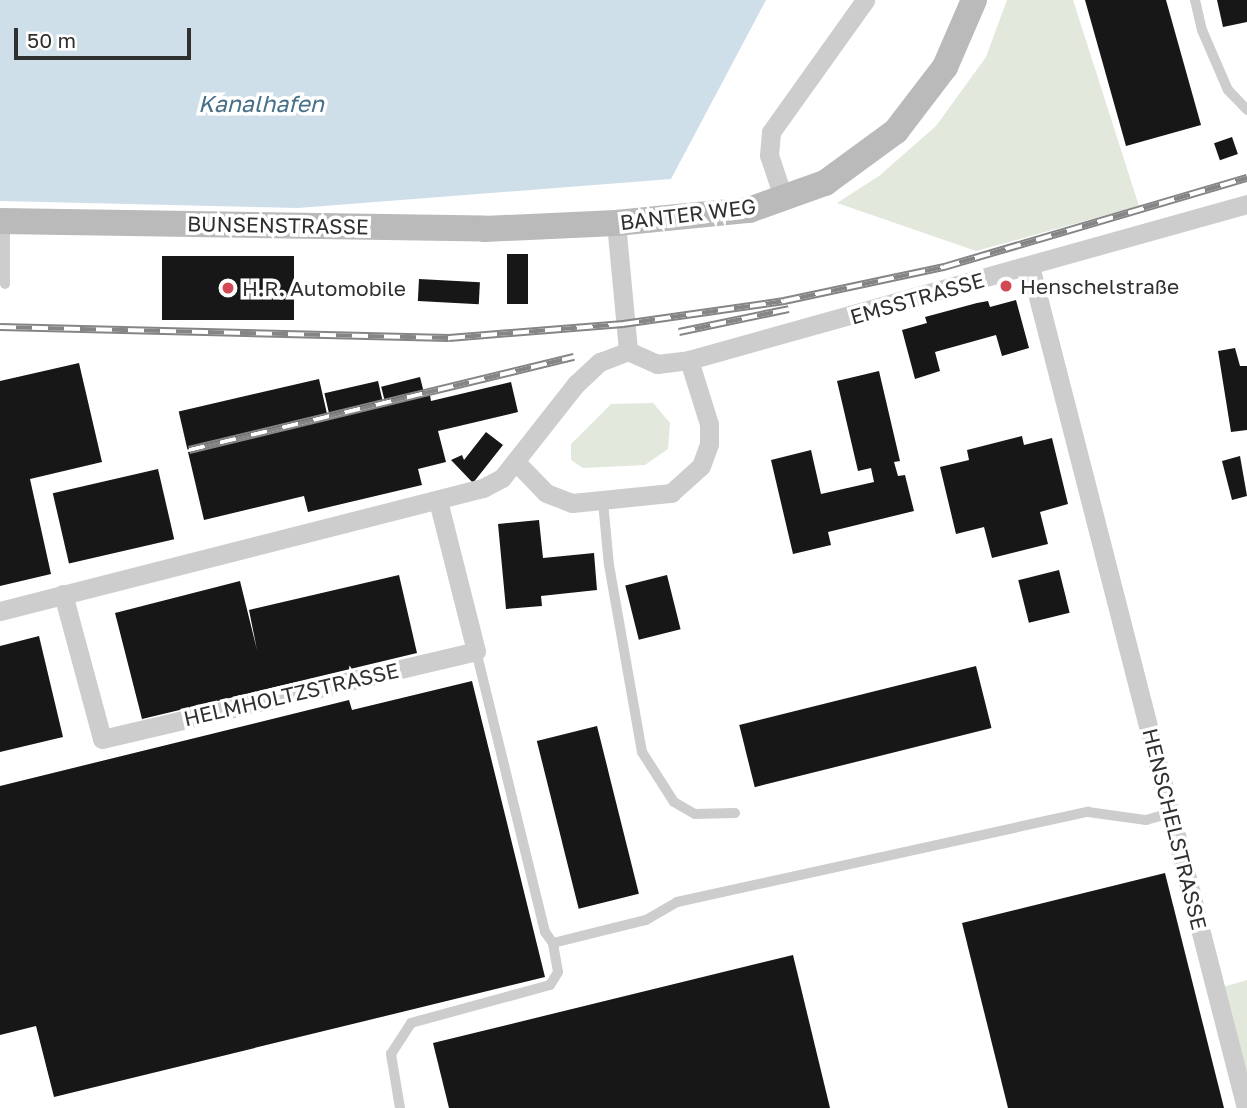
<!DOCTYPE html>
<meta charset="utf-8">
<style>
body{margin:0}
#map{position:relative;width:1247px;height:1108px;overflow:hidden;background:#fff;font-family:"Golos Text",sans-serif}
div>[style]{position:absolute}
.green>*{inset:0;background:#e3e8dd}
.water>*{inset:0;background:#cfdfe9}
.building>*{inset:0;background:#171717;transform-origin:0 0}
.lane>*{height:10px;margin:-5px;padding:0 5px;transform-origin:5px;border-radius:5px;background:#cdcdcd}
.street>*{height:19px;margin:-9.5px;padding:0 9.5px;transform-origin:9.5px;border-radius:9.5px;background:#cdcdcd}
.secondary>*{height:26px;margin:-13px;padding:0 13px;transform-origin:13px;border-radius:13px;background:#bababa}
.rail>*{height:8px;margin-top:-4px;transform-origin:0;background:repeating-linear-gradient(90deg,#fff 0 16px,#858585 0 32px);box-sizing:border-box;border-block:2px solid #858585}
.dots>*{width:19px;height:19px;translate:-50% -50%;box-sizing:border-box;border:4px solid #fff;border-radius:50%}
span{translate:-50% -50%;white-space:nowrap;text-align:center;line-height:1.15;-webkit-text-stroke:7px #fff;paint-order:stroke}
.street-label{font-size:21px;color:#303030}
.poi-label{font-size:21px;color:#303030}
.left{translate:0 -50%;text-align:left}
.water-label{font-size:23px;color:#477089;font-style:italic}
.scale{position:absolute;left:14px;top:28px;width:177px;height:32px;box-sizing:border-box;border:4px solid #303030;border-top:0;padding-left:9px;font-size:21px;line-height:24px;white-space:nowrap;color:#303030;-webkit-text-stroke:5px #fff;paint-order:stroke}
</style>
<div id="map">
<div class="green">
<i style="clip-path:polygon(1007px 0,1073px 0,1139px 206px,976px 251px,837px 203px,879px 176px,936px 126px,986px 57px)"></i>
<i style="clip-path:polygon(653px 403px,670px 423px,668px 449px,645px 465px,583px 468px,571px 460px,571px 444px,611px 404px)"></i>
<i style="clip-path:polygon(1247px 980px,1247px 1081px,1223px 987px)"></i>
</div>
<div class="water">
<i style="clip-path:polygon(0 0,766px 0,671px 179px,298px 208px,0 201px)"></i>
</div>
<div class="building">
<i style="clip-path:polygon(1085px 0,1166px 0,1201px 125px,1126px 146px)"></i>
<i style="clip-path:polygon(1217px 0,1247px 0,1247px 22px,1223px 27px)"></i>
<i style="left:1232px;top:137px;width:18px;height:19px;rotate:71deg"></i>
<i style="left:507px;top:254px;width:21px;height:50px"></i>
<i style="left:162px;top:256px;width:132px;height:64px"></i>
<i style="left:419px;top:279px;width:61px;height:22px;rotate:3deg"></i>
<i style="clip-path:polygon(1016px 300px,1029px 348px,1002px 356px,996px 335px,935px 352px,940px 371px,915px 379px,902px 330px,927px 323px,925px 317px,977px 303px,988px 301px,990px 307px)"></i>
<i style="clip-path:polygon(1235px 348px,1240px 366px,1247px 366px,1247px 430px,1231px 432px,1218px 351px)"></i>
<i style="clip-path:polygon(79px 363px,102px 462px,30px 479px,51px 574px,0 586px,0 381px)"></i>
<i style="clip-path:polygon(879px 371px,900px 461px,894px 462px,898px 476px,905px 475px,914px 511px,828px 532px,831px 545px,793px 554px,771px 460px,811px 450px,821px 494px,874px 482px,871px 468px,858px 471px,837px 381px)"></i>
<i style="left:420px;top:377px;width:16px;height:40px;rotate:76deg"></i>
<i style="left:319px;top:379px;width:39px;height:144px;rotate:77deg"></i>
<i style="left:378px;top:381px;width:23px;height:55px;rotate:77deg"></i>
<i style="clip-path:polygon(511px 382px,518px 412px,438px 431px,446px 462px,418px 469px,422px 485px,308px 512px,304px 496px,204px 520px,188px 452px,430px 395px,431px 401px)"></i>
<i style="clip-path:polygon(486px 432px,503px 445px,473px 483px,451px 460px,462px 455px,464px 460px)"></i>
<i style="clip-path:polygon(1022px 436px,1024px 445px,1052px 438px,1068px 504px,1040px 512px,1048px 544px,992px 558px,984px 527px,956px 534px,940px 467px,969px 460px,967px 450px)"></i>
<i style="clip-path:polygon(1240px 456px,1247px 496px,1232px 500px,1222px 461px)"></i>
<i style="left:158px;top:469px;width:72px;height:108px;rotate:77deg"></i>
<i style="clip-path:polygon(539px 520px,543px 558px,594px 553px,597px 590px,541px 596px,542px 606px,506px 609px,498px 524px)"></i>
<i style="left:1059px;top:570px;width:44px;height:42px;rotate:76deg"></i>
<i style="clip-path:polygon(399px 575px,417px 653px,142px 719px,115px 613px,240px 581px,257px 650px,249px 610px)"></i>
<i style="left:667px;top:575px;width:56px;height:43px;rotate:76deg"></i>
<i style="clip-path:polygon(39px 636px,63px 737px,0 752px,0 646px)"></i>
<i style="left:976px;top:666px;width:64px;height:244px;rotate:76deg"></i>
<i style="clip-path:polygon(472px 681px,545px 977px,54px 1097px,36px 1026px,0 1035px,0 786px,349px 700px,352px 710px)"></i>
<i style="left:597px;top:726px;width:173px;height:62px;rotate:76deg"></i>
<i style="clip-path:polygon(1165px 873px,1224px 1108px,1008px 1108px,962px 923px)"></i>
<i style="clip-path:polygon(793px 955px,830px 1108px,449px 1108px,433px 1043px)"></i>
</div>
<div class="lane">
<i style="left:1195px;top:0;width:31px;rotate:77deg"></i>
<i style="left:1202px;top:30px;width:65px;rotate:66.6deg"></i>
<i style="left:1228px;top:90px;width:28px;rotate:46deg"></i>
<i style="left:5px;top:284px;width:62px;rotate:-90deg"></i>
<i style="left:603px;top:502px;width:63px;rotate:84.6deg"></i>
<i style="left:609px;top:565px;width:190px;rotate:80deg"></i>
<i style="left:642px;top:752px;width:59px;rotate:57.4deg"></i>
<i style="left:674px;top:802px;width:24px;rotate:30deg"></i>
<i style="left:695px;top:814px;width:40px;rotate:-1.4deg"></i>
<i style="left:476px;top:651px;width:289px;rotate:76.2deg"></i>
<i style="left:545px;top:932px;width:14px;rotate:54deg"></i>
<i style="left:553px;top:943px;width:96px;rotate:-13.9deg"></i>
<i style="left:646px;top:920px;width:36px;rotate:-30deg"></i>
<i style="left:677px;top:902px;width:421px;rotate:-12.4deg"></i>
<i style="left:1088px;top:812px;width:59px;rotate:7.9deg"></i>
<i style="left:1146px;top:820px;width:26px;rotate:-16deg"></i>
<i style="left:400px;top:1108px;width:55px;rotate:-99.5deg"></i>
<i style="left:391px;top:1054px;width:37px;rotate:-57deg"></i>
<i style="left:411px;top:1023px;width:144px;rotate:-15.3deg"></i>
<i style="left:550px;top:985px;width:15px;rotate:-58deg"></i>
<i style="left:558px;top:972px;width:29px;rotate:-100deg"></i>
</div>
<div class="street">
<i style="left:784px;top:200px;width:47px;rotate:-108.4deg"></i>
<i style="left:769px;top:155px;width:23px;rotate:-85deg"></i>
<i style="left:771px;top:132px;width:162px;rotate:-54.5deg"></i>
<i style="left:616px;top:223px;width:129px;rotate:84.6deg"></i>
<i style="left:1030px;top:266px;width:869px;rotate:75.61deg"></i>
<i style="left:628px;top:351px;width:32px;rotate:24deg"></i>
<i style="left:657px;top:364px;width:32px;rotate:-7deg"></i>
<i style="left:689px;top:360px;width:579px;rotate:-15.62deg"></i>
<i style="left:516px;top:462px;width:43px;rotate:45.9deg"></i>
<i style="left:546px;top:493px;width:28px;rotate:21deg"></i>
<i style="left:572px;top:503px;width:100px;rotate:-5.8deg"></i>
<i style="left:671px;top:493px;width:40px;rotate:-42deg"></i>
<i style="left:701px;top:466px;width:23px;rotate:-70deg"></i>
<i style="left:709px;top:444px;width:20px;rotate:-90deg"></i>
<i style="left:709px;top:424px;width:67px;rotate:-107.4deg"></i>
<i style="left:63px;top:594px;width:150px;rotate:74.9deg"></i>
<i style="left:102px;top:739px;width:384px;rotate:-13.2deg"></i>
<i style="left:476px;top:651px;width:155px;rotate:-104.2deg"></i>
<i style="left:0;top:611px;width:498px;rotate:-14.3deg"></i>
<i style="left:483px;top:488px;width:21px;rotate:-28deg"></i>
<i style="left:502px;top:478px;width:120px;rotate:-51.8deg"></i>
<i style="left:576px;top:384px;width:33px;rotate:-43deg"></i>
<i style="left:600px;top:362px;width:30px;rotate:-21deg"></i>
</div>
<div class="secondary">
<i style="left:0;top:221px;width:484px;rotate:0.9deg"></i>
<i style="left:484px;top:229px;width:132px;rotate:-2.6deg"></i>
<i style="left:616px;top:223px;width:134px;rotate:-5.6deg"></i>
<i style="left:749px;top:210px;width:81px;rotate:-19.6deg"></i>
<i style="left:825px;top:183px;width:88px;rotate:-36.2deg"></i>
<i style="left:896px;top:131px;width:81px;rotate:-52.6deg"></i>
<i style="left:945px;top:67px;width:73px;rotate:-66.6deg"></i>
</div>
<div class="rail">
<i style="left:0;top:327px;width:449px;rotate:1.4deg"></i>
<i style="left:449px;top:338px;width:175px;rotate:-4.6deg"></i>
<i style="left:623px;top:324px;width:163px;rotate:-8.1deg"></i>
<i style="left:784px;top:301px;width:164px;rotate:-12deg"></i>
<i style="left:944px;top:267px;width:316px;rotate:-16.4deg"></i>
<i style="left:679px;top:332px;width:112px;rotate:-11.8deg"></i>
<i style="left:189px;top:450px;width:396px;rotate:-13.6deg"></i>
</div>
<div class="dots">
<i style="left:1006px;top:286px;background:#d14953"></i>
<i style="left:228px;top:288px;background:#d14953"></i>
</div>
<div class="street-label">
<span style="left:688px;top:214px;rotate:-7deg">BANTER WEG</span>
<span style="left:278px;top:225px;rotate:1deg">BUNSENSTRASSE</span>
<span style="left:917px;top:298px;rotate:-16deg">EMSSTRASSE</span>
<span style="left:291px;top:694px;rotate:-13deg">HELMHOLTZSTRASSE</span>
<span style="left:1175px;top:829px;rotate:76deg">HENSCHELSTRASSE</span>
</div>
<div class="poi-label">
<span class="left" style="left:1020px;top:286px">Henschelstraße</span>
<span class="left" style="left:242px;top:288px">H.R. Automobile</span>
</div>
<div class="water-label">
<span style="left:261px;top:103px">Kanalhafen</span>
</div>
<div class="scale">50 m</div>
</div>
